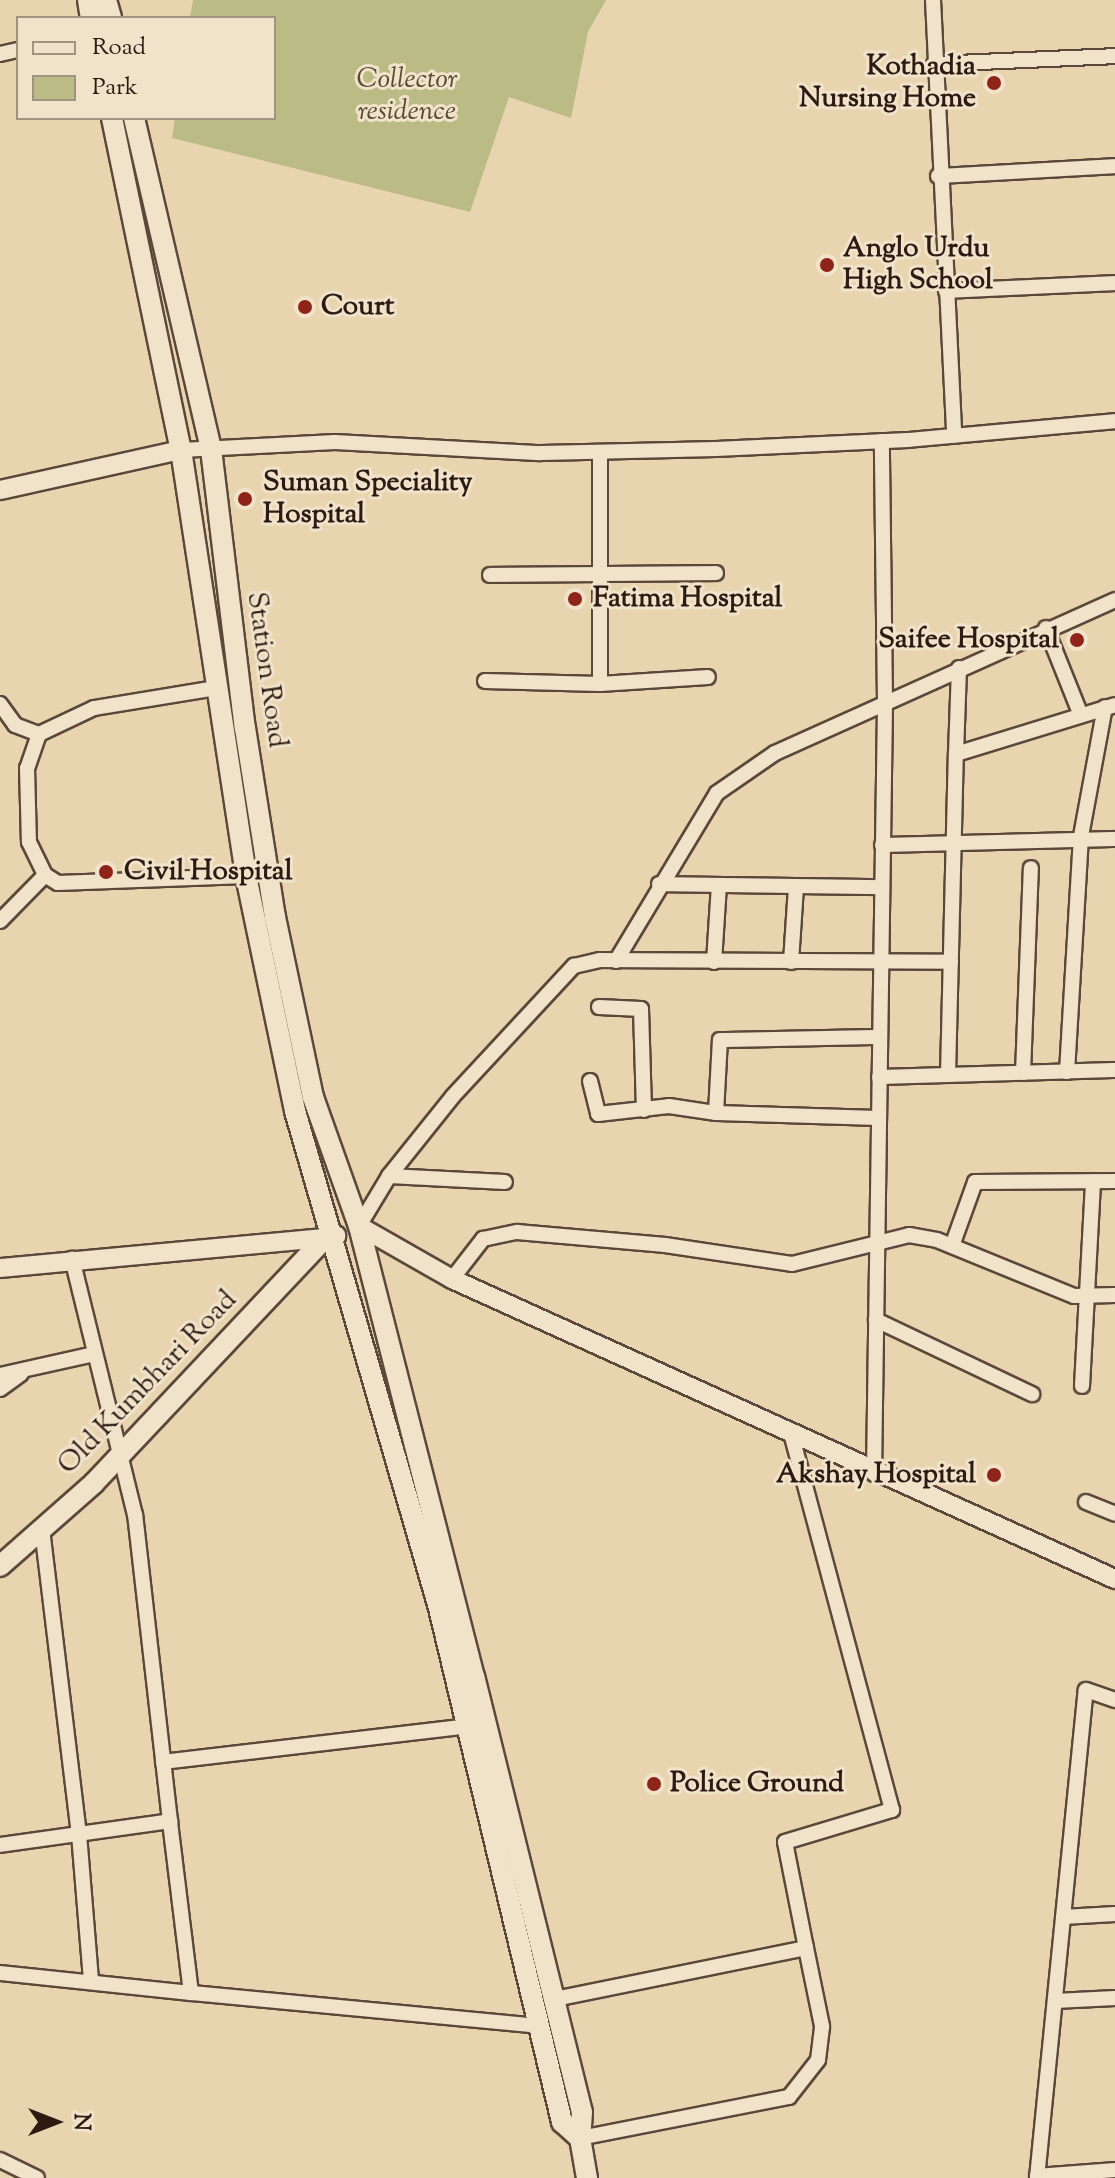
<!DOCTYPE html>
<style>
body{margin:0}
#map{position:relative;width:1115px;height:2178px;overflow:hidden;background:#e8d4ae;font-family:"Sorts Mill Goudy",serif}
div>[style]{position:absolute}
.green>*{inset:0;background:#bbbb86}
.roads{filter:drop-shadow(2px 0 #5b483a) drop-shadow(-2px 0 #5b483a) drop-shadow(0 2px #5b483a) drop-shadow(0 -2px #5b483a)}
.minor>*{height:14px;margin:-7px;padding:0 7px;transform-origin:7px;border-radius:7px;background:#f0e3ca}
.tertiary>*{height:18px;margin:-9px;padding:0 9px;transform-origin:9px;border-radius:9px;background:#f0e3ca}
.secondary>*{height:20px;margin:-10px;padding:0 10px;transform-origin:10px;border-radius:10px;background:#f0e3ca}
.dots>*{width:22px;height:22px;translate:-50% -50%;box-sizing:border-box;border:4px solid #f0e3ca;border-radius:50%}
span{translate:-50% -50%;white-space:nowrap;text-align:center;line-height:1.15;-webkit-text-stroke:6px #f0e3ca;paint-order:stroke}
.poi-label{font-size:28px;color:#2c1a13;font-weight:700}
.right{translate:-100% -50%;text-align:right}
.left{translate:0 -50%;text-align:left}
.park-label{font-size:28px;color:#574a36;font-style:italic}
.street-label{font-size:28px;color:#2c1a13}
.legend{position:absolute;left:16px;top:16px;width:260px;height:104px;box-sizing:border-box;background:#f0e3ca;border:2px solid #a29381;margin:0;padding:10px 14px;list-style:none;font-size:24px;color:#2c1a13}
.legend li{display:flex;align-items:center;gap:16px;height:40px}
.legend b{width:40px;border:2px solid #a29381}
.north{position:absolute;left:16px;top:2082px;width:80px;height:80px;-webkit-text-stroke:6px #f0e3ca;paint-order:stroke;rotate:90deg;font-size:22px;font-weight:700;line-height:32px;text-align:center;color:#2c1a13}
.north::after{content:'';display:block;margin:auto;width:28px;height:36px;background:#2c1a13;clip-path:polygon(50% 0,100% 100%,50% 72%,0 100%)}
</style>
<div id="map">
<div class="green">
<i style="clip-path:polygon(193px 0,606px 0,588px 32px,571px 118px,509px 97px,470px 212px,172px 138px,175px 118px,274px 118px,274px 18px,190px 18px)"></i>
</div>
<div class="roads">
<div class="minor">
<i style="left:933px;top:0;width:436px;rotate:87.2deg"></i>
<i style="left:0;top:54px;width:18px;rotate:-13deg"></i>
<i style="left:934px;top:64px;width:181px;rotate:-2.5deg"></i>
<i style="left:938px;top:176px;width:177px;rotate:-3.2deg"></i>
<i style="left:946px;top:291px;width:169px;rotate:-2.7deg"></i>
<i style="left:181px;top:450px;width:154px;rotate:-3deg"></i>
<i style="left:335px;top:442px;width:206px;rotate:3.1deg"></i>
<i style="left:541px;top:453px;width:175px;rotate:-1.3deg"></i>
<i style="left:716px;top:449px;width:192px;rotate:-2.7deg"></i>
<i style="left:908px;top:440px;width:208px;rotate:-5.2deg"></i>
<i style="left:600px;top:452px;width:232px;rotate:90deg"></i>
<i style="left:490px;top:575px;width:226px;rotate:-0.5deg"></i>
<i style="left:1046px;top:628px;width:92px;rotate:68.2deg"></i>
<i style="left:959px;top:668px;width:86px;rotate:92deg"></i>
<i style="left:956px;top:754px;width:166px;rotate:-17.1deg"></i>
<i style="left:485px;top:681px;width:115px;rotate:1.5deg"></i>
<i style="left:600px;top:684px;width:108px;rotate:-3.7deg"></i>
<i style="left:216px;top:688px;width:124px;rotate:170.7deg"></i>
<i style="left:94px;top:708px;width:61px;rotate:154.7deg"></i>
<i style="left:39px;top:734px;width:36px;rotate:109deg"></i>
<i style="left:27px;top:768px;width:74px;rotate:88.5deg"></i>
<i style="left:29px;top:842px;width:37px;rotate:64deg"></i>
<i style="left:45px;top:875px;width:15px;rotate:32deg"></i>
<i style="left:58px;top:883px;width:188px;rotate:-2.1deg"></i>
<i style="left:0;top:704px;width:26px;rotate:54deg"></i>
<i style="left:15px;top:725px;width:26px;rotate:21deg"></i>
<i style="left:882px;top:845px;width:233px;rotate:-1.5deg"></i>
<i style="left:659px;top:884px;width:220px;rotate:0.8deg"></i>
<i style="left:0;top:921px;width:64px;rotate:-45.6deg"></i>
<i style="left:616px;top:961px;width:196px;rotate:-59deg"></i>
<i style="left:717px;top:793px;width:70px;rotate:-34.6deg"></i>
<i style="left:775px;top:753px;width:373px;rotate:-24.2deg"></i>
<i style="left:714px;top:962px;width:77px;rotate:-86.3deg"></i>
<i style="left:791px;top:962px;width:76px;rotate:-86.2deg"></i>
<i style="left:599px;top:1007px;width:42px;rotate:2.7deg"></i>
<i style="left:641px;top:1009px;width:101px;rotate:88.3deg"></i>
<i style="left:1067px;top:1072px;width:236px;rotate:-86.6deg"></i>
<i style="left:1081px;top:836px;width:131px;rotate:-79.5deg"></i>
<i style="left:1023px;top:1073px;width:205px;rotate:-87.8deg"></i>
<i style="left:948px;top:1075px;width:321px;rotate:-88.6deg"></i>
<i style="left:879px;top:1077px;width:236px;rotate:-1.7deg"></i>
<i style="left:590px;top:1081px;width:34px;rotate:76deg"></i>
<i style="left:598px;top:1114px;width:71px;rotate:-6.4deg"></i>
<i style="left:669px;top:1106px;width:48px;rotate:8.5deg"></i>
<i style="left:879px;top:1118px;width:163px;rotate:-178.2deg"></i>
<i style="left:716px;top:1113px;width:73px;rotate:-86.9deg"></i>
<i style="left:720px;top:1040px;width:160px;rotate:-1.1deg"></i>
<i style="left:389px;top:1176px;width:116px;rotate:3deg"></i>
<i style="left:359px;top:1226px;width:58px;rotate:-59deg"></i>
<i style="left:389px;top:1176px;width:102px;rotate:-51.3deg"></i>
<i style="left:453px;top:1096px;width:178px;rotate:-47.1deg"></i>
<i style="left:574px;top:966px;width:27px;rotate:-13deg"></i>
<i style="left:600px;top:960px;width:351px;rotate:0.3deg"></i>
<i style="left:952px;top:1246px;width:68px;rotate:-70.2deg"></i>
<i style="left:975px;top:1182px;width:140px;rotate:-0.4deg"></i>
<i style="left:452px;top:1279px;width:51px;rotate:-52.2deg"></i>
<i style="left:483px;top:1239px;width:35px;rotate:-12deg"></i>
<i style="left:517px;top:1232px;width:149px;rotate:5deg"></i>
<i style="left:665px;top:1245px;width:128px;rotate:8.5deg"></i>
<i style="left:792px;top:1264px;width:121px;rotate:-13.9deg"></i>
<i style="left:909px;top:1235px;width:28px;rotate:10deg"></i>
<i style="left:937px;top:1240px;width:148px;rotate:22.2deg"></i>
<i style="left:1074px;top:1296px;width:41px;rotate:-1.4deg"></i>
<i style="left:876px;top:1320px;width:173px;rotate:25.4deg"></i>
<i style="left:0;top:1375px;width:96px;rotate:-12.6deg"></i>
<i style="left:1082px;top:1386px;width:205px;rotate:-86.9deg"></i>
<i style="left:0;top:1389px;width:26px;rotate:-36deg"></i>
<i style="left:874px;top:1474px;width:772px;rotate:-89.18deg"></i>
<i style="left:885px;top:702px;width:261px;rotate:-90.7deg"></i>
<i style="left:1086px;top:1502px;width:31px;rotate:22deg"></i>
<i style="left:42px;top:1529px;width:307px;rotate:83.1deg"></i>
<i style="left:79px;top:1834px;width:146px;rotate:85.3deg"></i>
<i style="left:163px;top:1762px;width:308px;rotate:-6.7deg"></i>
<i style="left:0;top:1845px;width:172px;rotate:-8deg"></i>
<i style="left:170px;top:1821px;width:308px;rotate:-96.5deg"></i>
<i style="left:135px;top:1515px;width:264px;rotate:-103.8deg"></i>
<i style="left:1063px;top:1917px;width:52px;rotate:-3.3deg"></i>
<i style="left:0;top:1973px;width:192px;rotate:6deg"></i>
<i style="left:191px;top:1993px;width:173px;rotate:-97deg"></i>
<i style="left:191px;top:1993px;width:350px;rotate:5.4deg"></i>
<i style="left:555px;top:1999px;width:256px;rotate:-11.5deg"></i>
<i style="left:806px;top:1948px;width:108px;rotate:-101.2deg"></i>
<i style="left:785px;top:1842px;width:112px;rotate:-16.7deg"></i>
<i style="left:892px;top:1810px;width:387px;rotate:-105deg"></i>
<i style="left:1055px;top:2001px;width:60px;rotate:-2.9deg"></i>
<i style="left:580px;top:2138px;width:213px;rotate:-11.1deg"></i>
<i style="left:789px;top:2097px;width:47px;rotate:-51.9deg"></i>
<i style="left:818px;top:2060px;width:34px;rotate:-83deg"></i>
<i style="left:822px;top:2026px;width:80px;rotate:-101.6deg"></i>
<i style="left:0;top:2160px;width:41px;rotate:25.9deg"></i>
<i style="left:1037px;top:2176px;width:78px;rotate:-4.4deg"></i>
<i style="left:1037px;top:2178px;width:490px;rotate:-84.3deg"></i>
<i style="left:1086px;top:1690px;width:31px;rotate:19deg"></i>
</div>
<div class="tertiary">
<i style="left:0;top:490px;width:185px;rotate:-12.5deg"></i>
<i style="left:359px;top:1226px;width:107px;rotate:29.7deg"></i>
<i style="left:452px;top:1279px;width:728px;rotate:24.35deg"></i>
<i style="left:0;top:1268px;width:333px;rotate:-5.3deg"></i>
</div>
<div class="secondary">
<i style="left:88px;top:0;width:18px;rotate:81deg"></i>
<i style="left:106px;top:0;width:19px;rotate:74deg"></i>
<i style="left:112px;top:118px;width:339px;rotate:78.3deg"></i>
<i style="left:181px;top:450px;width:431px;rotate:81.3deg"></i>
<i style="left:246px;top:876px;width:240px;rotate:78.2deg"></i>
<i style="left:295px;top:1111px;width:517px;rotate:73.84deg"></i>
<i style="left:439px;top:1608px;width:529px;rotate:76.54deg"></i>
<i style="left:562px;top:2122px;width:24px;rotate:42deg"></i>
<i style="left:134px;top:118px;width:340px;rotate:76.9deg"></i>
<i style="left:211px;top:449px;width:281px;rotate:83.1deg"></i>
<i style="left:245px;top:728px;width:191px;rotate:81deg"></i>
<i style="left:275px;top:917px;width:184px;rotate:78.1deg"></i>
<i style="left:313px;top:1097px;width:137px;rotate:70.4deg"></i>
<i style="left:359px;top:1226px;width:464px;rotate:75.7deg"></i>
<i style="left:474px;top:1676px;width:449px;rotate:76.1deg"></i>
<i style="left:582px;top:2112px;width:26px;rotate:94deg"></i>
<i style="left:580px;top:2138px;width:41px;rotate:80.1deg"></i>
<i style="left:0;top:1566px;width:125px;rotate:-41.4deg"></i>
<i style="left:94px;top:1483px;width:330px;rotate:-46.7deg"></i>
<i style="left:320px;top:1243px;width:17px;rotate:-25deg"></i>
</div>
</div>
<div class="dots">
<i style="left:994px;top:83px;background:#8f2418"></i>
<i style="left:827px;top:265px;background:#8f2418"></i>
<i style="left:305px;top:307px;background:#8f2418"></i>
<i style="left:245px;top:499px;background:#8f2418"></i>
<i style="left:575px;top:599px;background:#8f2418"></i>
<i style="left:1077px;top:640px;background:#8f2418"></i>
<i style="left:106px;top:872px;background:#8f2418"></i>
<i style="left:994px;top:1475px;background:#8f2418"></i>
<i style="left:654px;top:1784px;background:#8f2418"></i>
</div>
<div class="poi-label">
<span class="right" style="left:976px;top:83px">Kothadia<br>Nursing Home</span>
<span class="left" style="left:843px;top:265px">Anglo Urdu<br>High School</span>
<span class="left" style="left:321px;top:307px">Court</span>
<span class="left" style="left:263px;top:499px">Suman Speciality<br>Hospital</span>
<span class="left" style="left:593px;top:599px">Fatima Hospital</span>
<span class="right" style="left:1059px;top:640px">Saifee Hospital</span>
<span class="left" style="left:124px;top:872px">Civil Hospital</span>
<span class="right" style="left:976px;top:1475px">Akshay Hospital</span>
<span class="left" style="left:670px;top:1784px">Police Ground</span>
</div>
<div class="park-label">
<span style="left:407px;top:96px">Collector<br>residence</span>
</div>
<div class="street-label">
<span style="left:266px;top:670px;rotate:82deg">Station Road</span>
<span style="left:148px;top:1383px;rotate:-46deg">Old Kumbhari Road</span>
</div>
<ul class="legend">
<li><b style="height:10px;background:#f0e3ca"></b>Road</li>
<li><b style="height:22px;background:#bbbb86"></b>Park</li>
</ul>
<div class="north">N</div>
</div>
